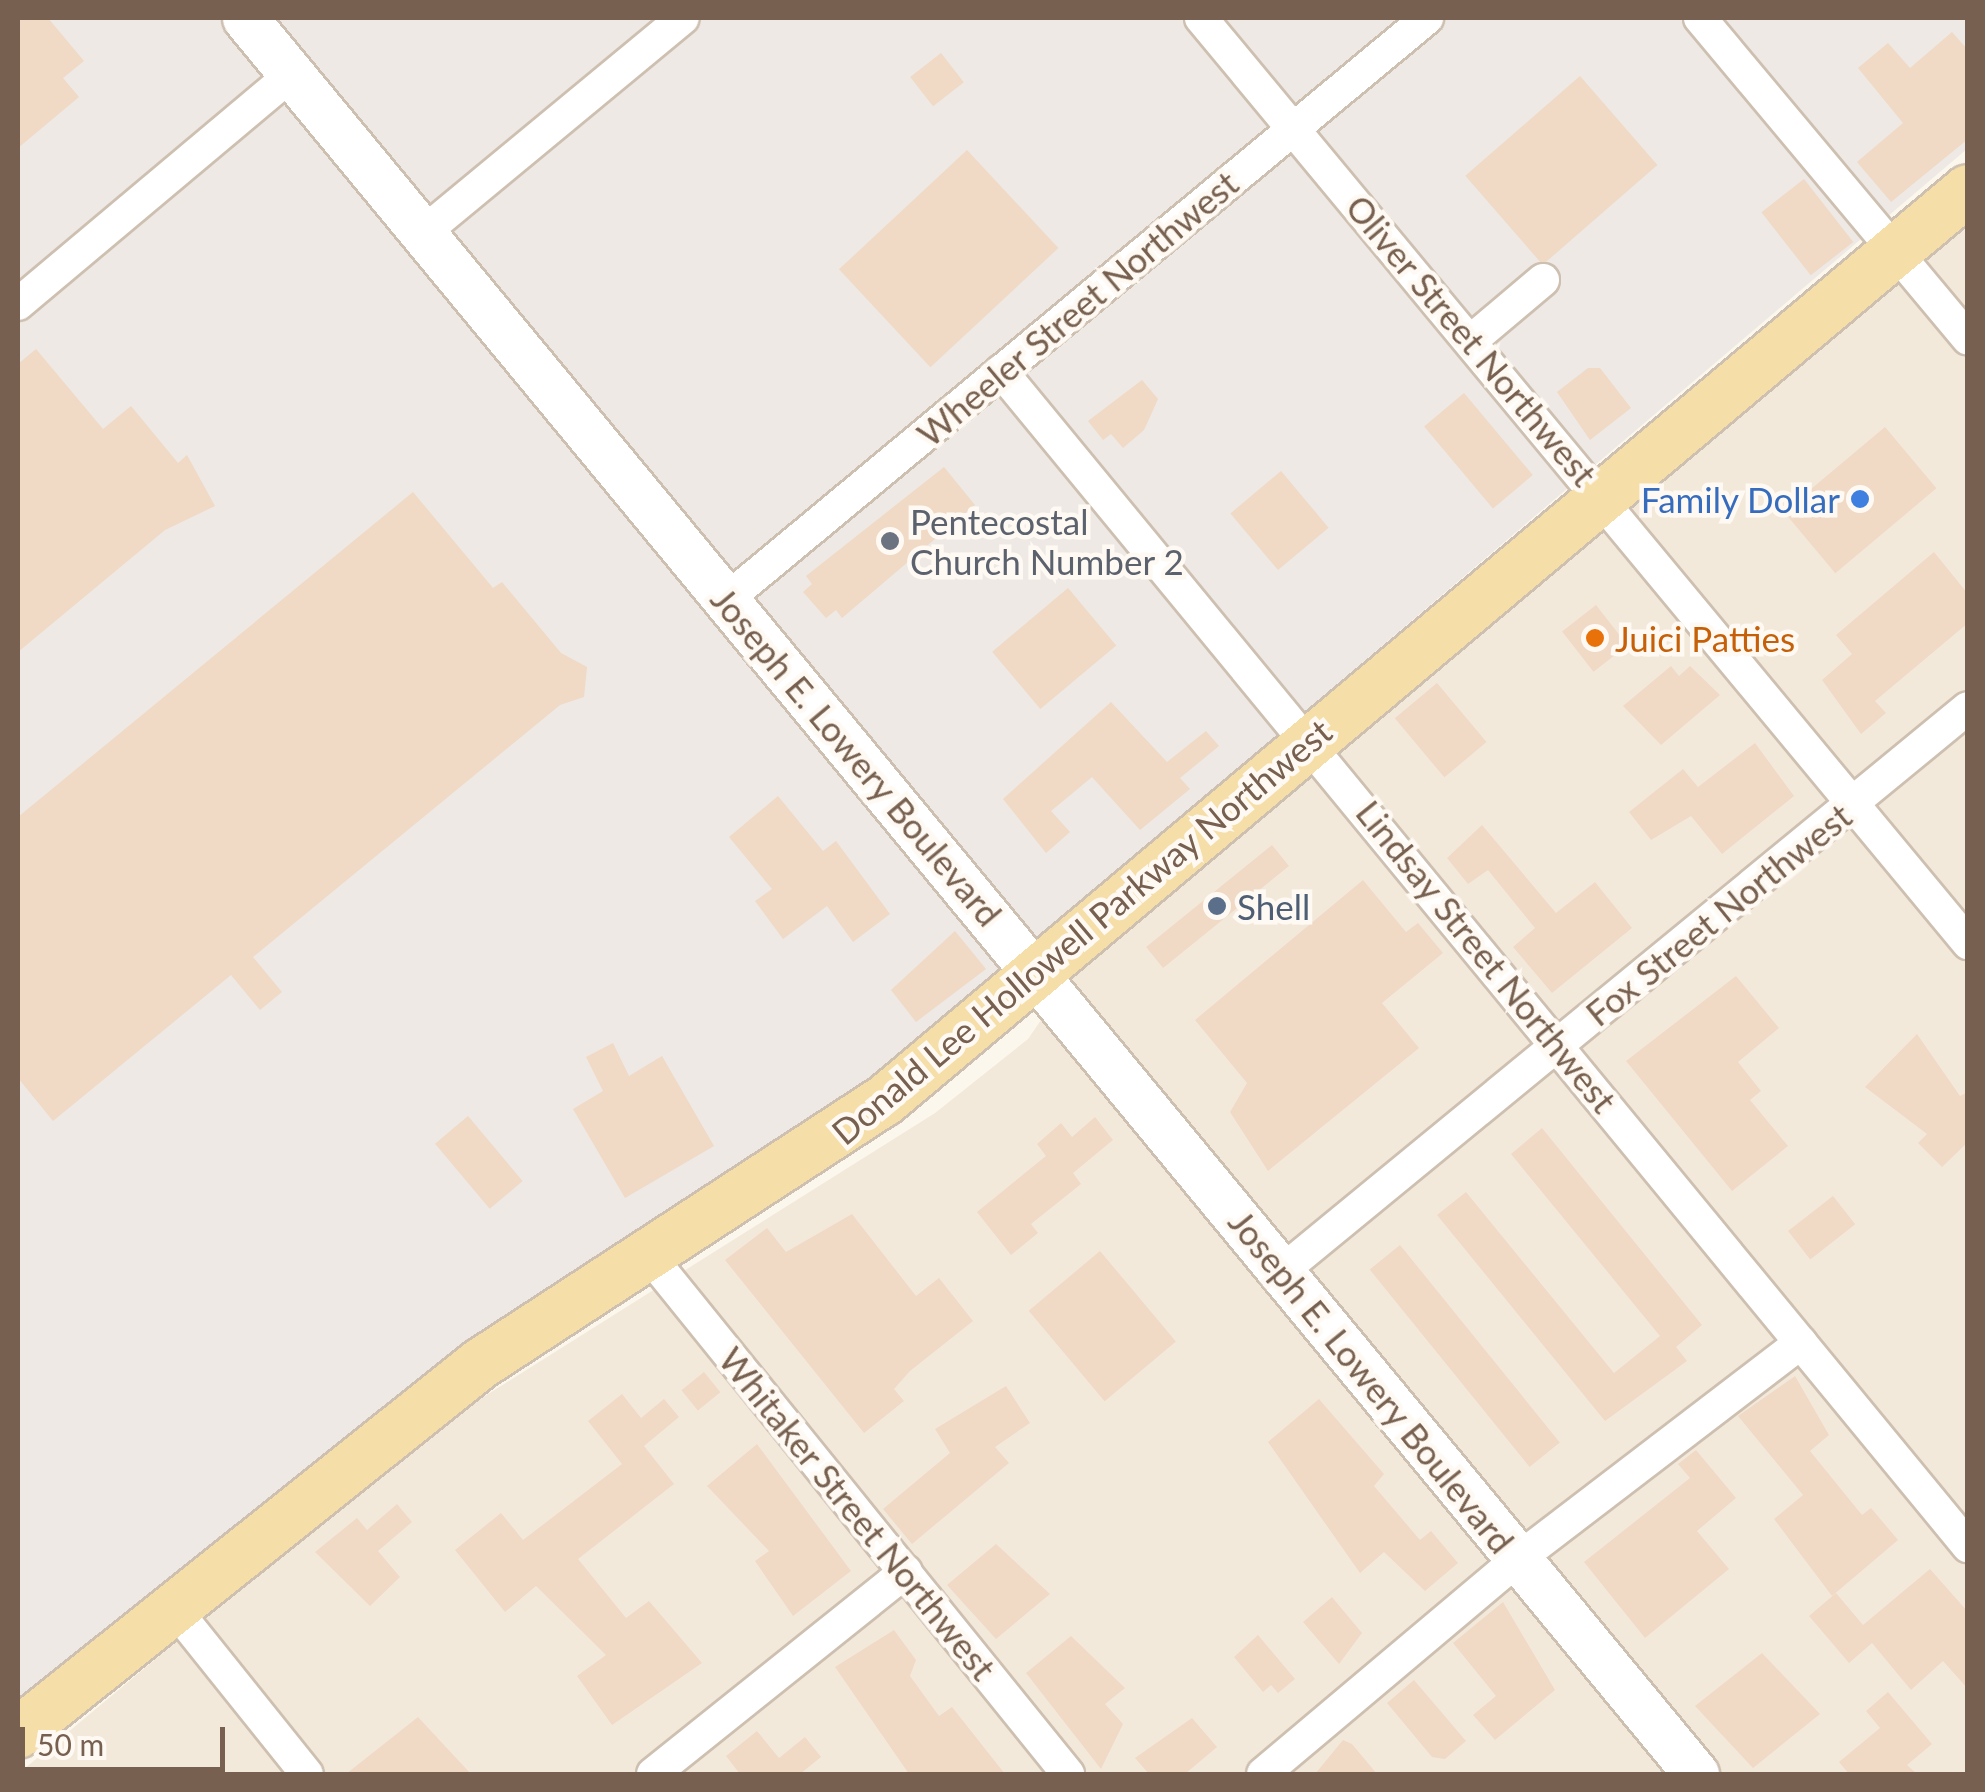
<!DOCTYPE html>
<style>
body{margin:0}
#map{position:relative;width:1985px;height:1792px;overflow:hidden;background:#fcf7ec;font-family:Lato,sans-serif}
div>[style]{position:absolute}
.residential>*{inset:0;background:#f3e9db}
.industrial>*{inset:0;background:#eee9e4}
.building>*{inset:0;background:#f0d9c5;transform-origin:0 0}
.roads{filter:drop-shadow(2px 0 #cec0b1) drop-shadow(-2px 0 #cec0b1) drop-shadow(0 2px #cec0b1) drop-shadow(0 -2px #cec0b1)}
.street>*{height:32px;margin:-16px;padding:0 16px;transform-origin:16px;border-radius:16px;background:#fff}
.secondary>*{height:45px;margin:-22.5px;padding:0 22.5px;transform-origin:22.5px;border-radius:22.5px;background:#fff}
.primary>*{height:50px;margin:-25px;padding:0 25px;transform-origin:25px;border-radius:25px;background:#f6dea9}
.dots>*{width:28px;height:28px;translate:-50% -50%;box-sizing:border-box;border:5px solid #fefaf3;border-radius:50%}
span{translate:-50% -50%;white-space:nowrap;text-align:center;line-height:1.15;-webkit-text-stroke:9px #fefaf3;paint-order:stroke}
.street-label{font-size:35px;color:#77604f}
.shop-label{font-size:35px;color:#366cbe}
.right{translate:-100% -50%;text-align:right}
.worship-label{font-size:35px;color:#5b616d}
.left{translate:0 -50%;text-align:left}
.food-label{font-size:35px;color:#c56008}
.service-label{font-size:35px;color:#4e5e75}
.frame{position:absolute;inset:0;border:20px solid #77604f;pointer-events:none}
.scale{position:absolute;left:20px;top:1727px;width:205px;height:45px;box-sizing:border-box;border:5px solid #77604f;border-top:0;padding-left:12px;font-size:30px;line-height:35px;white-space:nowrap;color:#77604f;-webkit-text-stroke:8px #fefaf3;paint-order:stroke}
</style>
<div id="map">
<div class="residential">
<i style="clip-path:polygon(1967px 217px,1967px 1774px,18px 1774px,426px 1433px,935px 1113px,1028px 1039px,1080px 963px)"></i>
</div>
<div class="industrial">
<i style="clip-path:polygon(18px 18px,1967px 18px,1967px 149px,844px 1103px,455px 1352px,18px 1702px)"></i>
</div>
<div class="building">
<i style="clip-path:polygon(18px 18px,48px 18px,84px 61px,63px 78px,79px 97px,18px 148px)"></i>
<i style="clip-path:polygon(1952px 32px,1968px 50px,1968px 139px,1891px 202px,1857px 162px,1903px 123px,1858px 68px,1888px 43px,1910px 68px)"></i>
<i style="left:941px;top:53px;width:37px;height:39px;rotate:52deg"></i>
<i style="left:1580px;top:76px;width:118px;height:152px;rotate:49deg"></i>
<i style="left:967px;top:150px;width:134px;height:175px;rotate:47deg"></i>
<i style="left:1804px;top:179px;width:80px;height:54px;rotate:52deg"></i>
<i style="clip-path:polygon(36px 349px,103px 429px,131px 406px,178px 463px,187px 455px,215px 506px,165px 530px,18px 652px,18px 364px)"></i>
<i style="clip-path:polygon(1588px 368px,1600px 368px,1631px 408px,1590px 440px,1557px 392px)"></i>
<i style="clip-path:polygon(1142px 380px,1158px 399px,1144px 430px,1123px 448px,1111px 434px,1103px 440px,1088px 421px)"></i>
<i style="left:1464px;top:393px;width:107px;height:52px;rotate:50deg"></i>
<i style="left:1885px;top:427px;width:80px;height:132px;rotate:50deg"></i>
<i style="clip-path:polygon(944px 467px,975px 505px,842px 618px,836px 610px,826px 618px,803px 592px,812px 584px,806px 576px)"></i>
<i style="left:1281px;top:471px;width:74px;height:66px;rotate:50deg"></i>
<i style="clip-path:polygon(413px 492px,493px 588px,502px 582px,561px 653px,587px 667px,584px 697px,560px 705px,253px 957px,282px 992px,260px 1010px,231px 975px,53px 1121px,18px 1078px,18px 817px)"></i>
<i style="clip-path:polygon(1934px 552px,1968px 594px,1968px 623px,1875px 701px,1886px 713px,1861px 734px,1822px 680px,1852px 654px,1836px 635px)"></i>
<i style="left:1068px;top:588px;width:75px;height:99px;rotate:50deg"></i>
<i style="left:1596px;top:605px;width:51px;height:43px;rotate:52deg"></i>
<i style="clip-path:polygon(1671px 666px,1679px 676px,1690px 666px,1720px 695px,1661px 745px,1623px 706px)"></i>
<i style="left:1437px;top:683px;width:77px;height:55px;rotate:50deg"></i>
<i style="clip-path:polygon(1111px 702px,1167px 762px,1206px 731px,1219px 746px,1180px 778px,1190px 789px,1140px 830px,1092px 777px,1051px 811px,1070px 832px,1046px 853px,1003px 799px)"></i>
<i style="clip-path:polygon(1755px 743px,1794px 796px,1722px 854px,1691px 816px,1651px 840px,1629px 812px,1683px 769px,1698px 787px)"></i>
<i style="clip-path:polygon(778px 796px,823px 851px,836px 841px,890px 914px,853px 942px,827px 906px,783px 939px,755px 901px,772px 889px,729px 837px)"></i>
<i style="clip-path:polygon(1482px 825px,1556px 913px,1595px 882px,1632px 928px,1552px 993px,1513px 947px,1535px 928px,1488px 870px,1468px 884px,1447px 858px)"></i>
<i style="left:1272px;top:845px;width:27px;height:162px;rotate:51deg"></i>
<i style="clip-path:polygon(1363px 880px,1406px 932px,1418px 923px,1443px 953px,1382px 1003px,1419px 1048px,1268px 1171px,1230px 1112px,1247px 1083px,1195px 1020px)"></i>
<i style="clip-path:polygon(955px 931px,986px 969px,916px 1022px,891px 990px)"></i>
<i style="clip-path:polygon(1736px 976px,1779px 1028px,1738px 1062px,1761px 1091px,1750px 1100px,1788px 1146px,1732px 1191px,1626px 1061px)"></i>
<i style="clip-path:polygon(1917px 1034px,1960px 1096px,1968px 1092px,1968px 1142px,1942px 1167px,1918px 1143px,1927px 1134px,1865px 1087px)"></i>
<i style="clip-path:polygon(613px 1043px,629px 1076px,662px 1056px,714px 1146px,625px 1198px,573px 1109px,603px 1091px,586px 1057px)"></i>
<i style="left:468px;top:1116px;width:85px;height:43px;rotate:50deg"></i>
<i style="clip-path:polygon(1095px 1117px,1113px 1140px,1073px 1173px,1081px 1184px,1031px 1224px,1038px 1233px,1011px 1255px,977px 1212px,1046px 1156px,1037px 1144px,1061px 1123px,1072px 1137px)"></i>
<i style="clip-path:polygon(1542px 1128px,1702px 1325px,1676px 1347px,1687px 1361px,1605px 1421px,1437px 1215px,1466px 1192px,1614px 1373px,1660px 1336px,1511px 1154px)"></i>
<i style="left:1833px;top:1196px;width:36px;height:57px;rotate:52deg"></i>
<i style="clip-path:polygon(852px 1214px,916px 1296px,939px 1278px,973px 1321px,910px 1371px,894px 1389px,904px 1401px,864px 1433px,725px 1260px,767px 1228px,786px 1252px)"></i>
<i style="left:1400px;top:1245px;width:254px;height:39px;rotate:51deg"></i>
<i style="left:1100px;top:1251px;width:118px;height:93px;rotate:50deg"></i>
<i style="left:704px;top:1372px;width:26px;height:29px;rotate:51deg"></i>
<i style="clip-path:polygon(1795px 1376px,1829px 1435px,1810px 1451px,1862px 1515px,1871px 1508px,1898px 1540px,1832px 1596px,1774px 1519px,1803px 1495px,1738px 1416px)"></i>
<i style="clip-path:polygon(1006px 1386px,1030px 1423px,995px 1447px,1009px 1463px,912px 1544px,883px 1509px,950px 1453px,935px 1429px)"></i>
<i style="clip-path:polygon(622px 1394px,641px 1418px,664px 1399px,679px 1417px,644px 1446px,674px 1484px,578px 1559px,626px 1618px,649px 1601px,702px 1663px,612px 1725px,577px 1676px,606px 1655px,536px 1586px,505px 1612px,455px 1550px,501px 1513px,523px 1540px,622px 1464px,588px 1421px)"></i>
<i style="clip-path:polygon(1319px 1399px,1384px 1474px,1374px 1486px,1420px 1540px,1431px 1531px,1458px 1563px,1425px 1591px,1384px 1552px,1360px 1573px,1268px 1442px)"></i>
<i style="clip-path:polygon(757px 1444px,851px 1571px,793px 1616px,755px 1561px,769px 1551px,707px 1486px)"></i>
<i style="clip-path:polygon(1696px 1450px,1736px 1498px,1697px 1531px,1729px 1569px,1645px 1638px,1584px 1562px,1690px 1478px,1678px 1464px)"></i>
<i style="clip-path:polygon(397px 1504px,412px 1522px,378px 1551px,400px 1577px,370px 1606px,315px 1552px,357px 1518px,367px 1530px)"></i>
<i style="clip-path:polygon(996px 1544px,1050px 1594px,996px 1639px,947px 1585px)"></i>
<i style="clip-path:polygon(1930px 1569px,1968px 1612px,1968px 1689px,1943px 1661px,1911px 1690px,1872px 1643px,1849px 1663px,1809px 1616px,1836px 1593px,1863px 1625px)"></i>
<i style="clip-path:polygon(1332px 1597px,1362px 1633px,1339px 1664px,1303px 1622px)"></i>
<i style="clip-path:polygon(1503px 1602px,1555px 1690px,1495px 1740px,1473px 1715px,1496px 1696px,1453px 1643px)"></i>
<i style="clip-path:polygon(894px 1630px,916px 1660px,910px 1676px,939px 1716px,952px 1707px,1005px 1774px,909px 1774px,835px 1667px)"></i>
<i style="clip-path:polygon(1258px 1635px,1295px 1679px,1278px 1693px,1271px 1685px,1263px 1692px,1234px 1657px)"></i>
<i style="clip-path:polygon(1071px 1636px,1125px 1688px,1105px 1704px,1123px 1724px,1101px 1769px,1026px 1673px)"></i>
<i style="clip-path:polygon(1762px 1653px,1820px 1714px,1753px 1768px,1695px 1706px)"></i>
<i style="clip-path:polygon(1414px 1680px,1466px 1741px,1445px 1759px,1432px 1757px,1387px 1703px)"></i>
<i style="clip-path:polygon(1888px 1692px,1932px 1744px,1907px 1765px,1917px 1774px,1849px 1774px,1839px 1762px,1880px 1728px,1866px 1711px)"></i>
<i style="clip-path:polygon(418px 1717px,471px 1774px,346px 1774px)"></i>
<i style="clip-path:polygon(1192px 1718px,1217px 1747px,1185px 1774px,1149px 1774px,1135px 1758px)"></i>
<i style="clip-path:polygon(757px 1731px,779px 1758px,805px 1737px,821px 1757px,800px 1774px,740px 1774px,726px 1756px)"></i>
<i style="clip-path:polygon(1343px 1740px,1352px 1744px,1377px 1774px,1315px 1774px)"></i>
</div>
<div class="roads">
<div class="street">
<i style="left:1201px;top:18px;width:1202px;rotate:50.33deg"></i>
<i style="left:1700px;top:18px;width:418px;rotate:50.1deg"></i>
<i style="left:423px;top:233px;width:337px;rotate:-39.6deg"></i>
<i style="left:18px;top:304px;width:358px;rotate:-40deg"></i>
<i style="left:1472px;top:340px;width:93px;rotate:-40.2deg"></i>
<i style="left:1001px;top:371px;width:1522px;rotate:50.55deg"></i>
<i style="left:727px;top:599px;width:910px;rotate:-39.69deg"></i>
<i style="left:647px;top:1253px;width:670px;rotate:51.06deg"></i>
<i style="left:1282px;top:1271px;width:887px;rotate:-39.38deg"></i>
<i style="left:173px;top:1607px;width:214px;rotate:51.3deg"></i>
<i style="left:653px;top:1774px;width:324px;rotate:-38.7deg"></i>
<i style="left:1263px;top:1774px;width:334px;rotate:-40.1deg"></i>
<i style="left:1518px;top:1559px;width:356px;rotate:-37.4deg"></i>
</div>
<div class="secondary">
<i style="left:245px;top:18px;width:2278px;rotate:50.43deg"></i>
</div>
<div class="primary">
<i style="left:18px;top:1733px;width:591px;rotate:-38.61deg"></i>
<i style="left:480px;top:1364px;width:482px;rotate:-33.1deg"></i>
<i style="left:884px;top:1101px;width:1416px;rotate:-40.04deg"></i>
</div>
</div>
<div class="dots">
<i style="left:1860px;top:499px;background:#3f7fe0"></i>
<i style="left:890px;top:541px;background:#6b7280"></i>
<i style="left:1595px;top:638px;background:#e8710a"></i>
<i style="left:1217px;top:906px;background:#5c6f8a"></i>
</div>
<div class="street-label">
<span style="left:1077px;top:308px;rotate:-40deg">Wheeler Street Northwest</span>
<span style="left:1472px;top:340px;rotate:50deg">Oliver Street Northwest</span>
<span style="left:857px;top:756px;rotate:50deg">Joseph E. Lowery Boulevard</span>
<span style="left:1718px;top:914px;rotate:-39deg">Fox Street Northwest</span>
<span style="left:1081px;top:931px;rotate:-40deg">Donald Lee Hollowell Parkway Northwest</span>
<span style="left:1487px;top:956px;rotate:51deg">Lindsay Street Northwest</span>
<span style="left:1372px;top:1381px;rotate:51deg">Joseph E. Lowery Boulevard</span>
<span style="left:858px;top:1513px;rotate:51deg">Whitaker Street Northwest</span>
</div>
<div class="shop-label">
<span class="right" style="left:1840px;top:499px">Family Dollar</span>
</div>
<div class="worship-label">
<span class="left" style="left:910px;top:541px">Pentecostal<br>Church Number 2</span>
</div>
<div class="food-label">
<span class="left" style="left:1615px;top:638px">Juici Patties</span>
</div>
<div class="service-label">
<span class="left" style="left:1237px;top:906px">Shell</span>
</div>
<div class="frame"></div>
<div class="scale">50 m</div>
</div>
